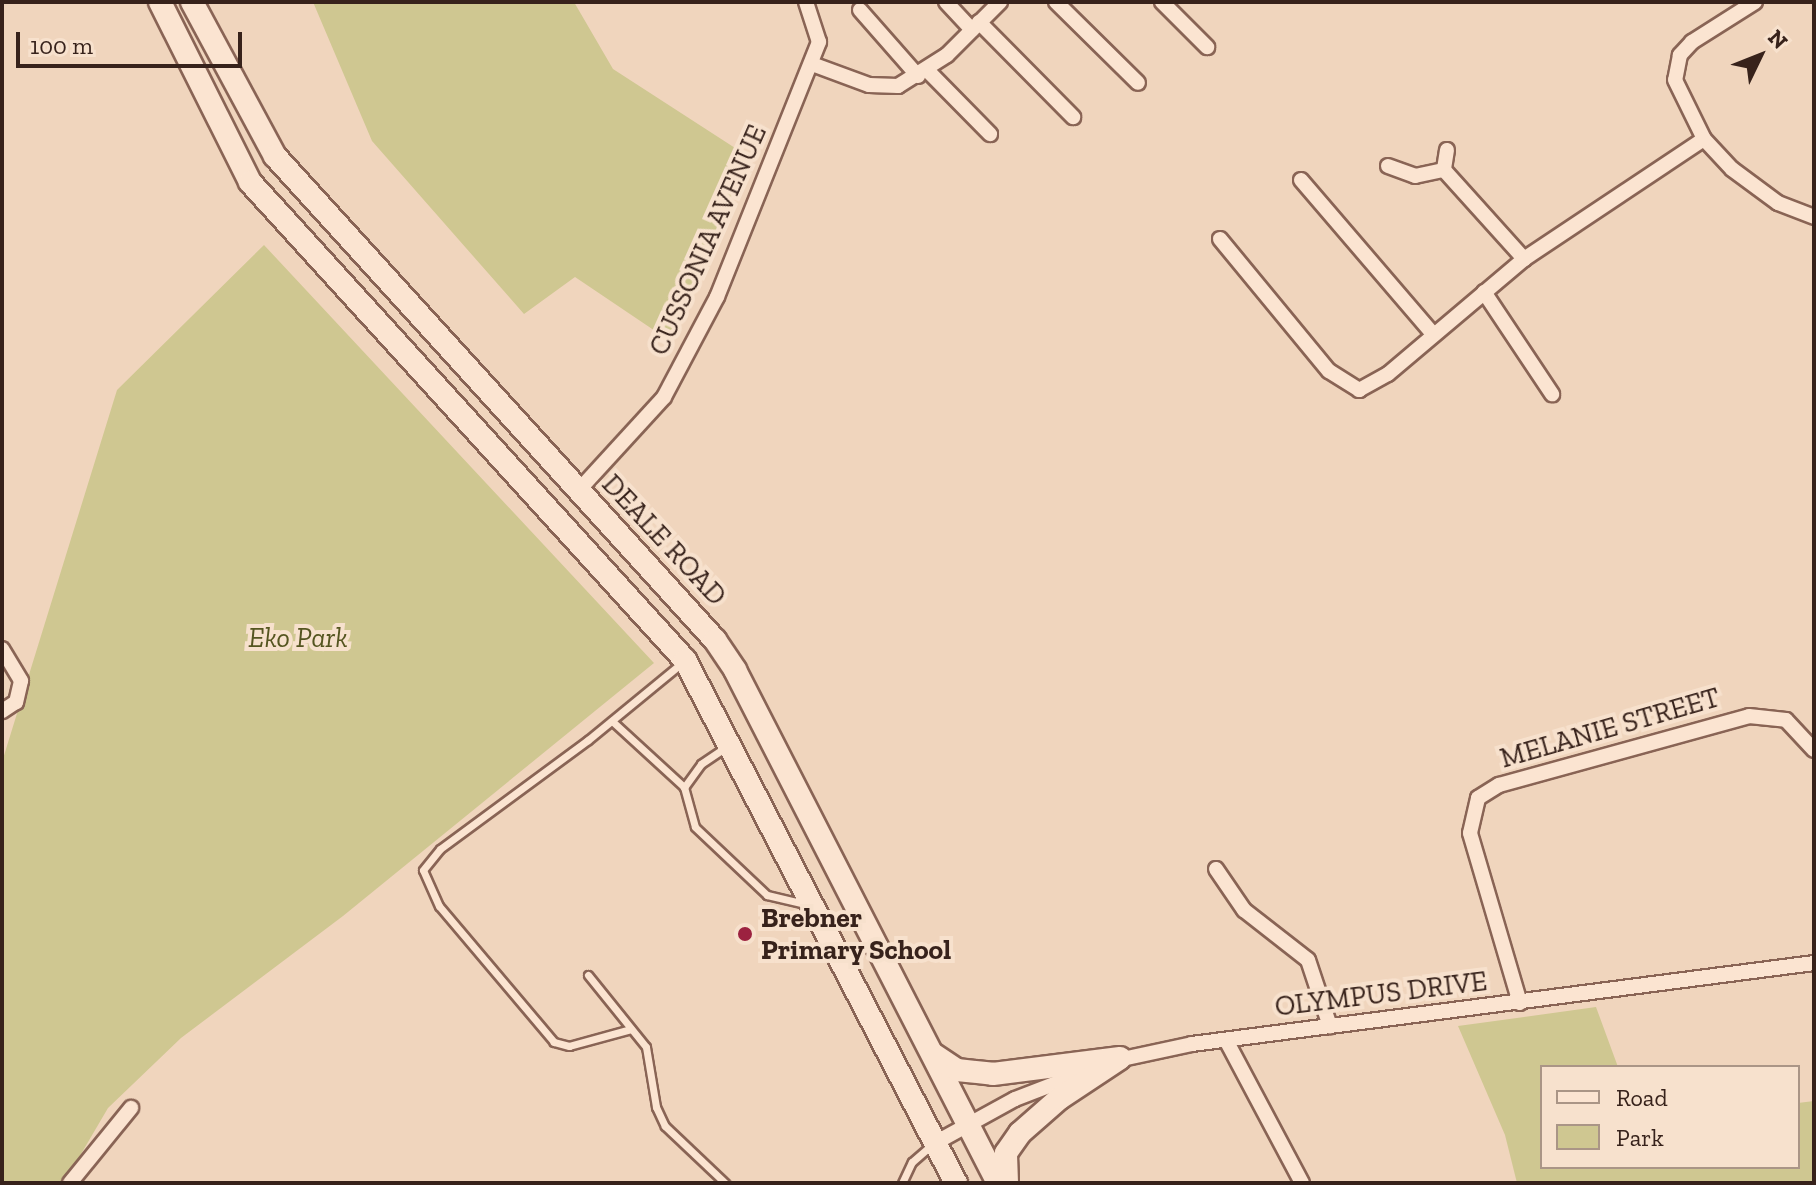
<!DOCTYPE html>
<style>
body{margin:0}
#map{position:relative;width:1816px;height:1185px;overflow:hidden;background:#f0d5bd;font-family:"Zilla Slab",serif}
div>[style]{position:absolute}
.green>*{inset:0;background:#cfc791}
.roads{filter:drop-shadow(2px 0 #896455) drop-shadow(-2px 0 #896455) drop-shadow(0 2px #896455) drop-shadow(0 -2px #896455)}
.lane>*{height:7px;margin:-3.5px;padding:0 3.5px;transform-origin:3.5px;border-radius:3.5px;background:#fbe4d1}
.street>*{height:14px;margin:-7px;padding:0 7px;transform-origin:7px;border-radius:7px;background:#fbe4d1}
.secondary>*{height:22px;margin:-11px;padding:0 11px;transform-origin:11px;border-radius:11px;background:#fbe4d1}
.dots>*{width:22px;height:22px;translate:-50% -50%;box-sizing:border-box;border:4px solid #f7e1cd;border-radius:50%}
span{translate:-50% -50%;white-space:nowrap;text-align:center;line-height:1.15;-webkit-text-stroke:8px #f7e1cd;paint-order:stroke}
.street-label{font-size:28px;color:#37221b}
.park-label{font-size:28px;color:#555520;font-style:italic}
.poi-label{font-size:28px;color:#37221b;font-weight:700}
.left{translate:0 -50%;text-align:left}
.frame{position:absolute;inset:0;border:4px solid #37221b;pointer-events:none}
.legend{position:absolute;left:1540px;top:1065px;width:260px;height:104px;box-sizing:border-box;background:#f7e1cd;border:2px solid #aa9586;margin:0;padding:10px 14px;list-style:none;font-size:24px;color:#37221b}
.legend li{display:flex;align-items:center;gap:16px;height:40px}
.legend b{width:40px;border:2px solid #aa9586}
.north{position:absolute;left:1720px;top:16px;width:80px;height:80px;-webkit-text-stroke:6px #f7e1cd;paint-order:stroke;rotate:47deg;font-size:22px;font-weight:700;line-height:32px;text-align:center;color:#37221b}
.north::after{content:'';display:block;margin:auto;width:28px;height:36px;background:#37221b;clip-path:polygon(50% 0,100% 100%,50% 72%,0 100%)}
.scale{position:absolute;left:16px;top:32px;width:226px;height:36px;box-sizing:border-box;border:4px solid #37221b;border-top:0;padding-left:10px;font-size:24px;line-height:28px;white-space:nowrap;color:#37221b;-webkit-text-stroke:6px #f7e1cd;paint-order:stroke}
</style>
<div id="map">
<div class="green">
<i style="clip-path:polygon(313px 2px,574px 2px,613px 69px,749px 157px,670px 341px,575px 277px,524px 314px,372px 141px)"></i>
<i style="clip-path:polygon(264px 245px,654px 663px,343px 916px,181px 1038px,108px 1108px,64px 1183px,2px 1183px,2px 762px,117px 390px)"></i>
<i style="clip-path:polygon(1596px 1007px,1618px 1067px,1542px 1067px,1542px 1167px,1798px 1167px,1798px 1103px,1814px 1101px,1814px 1183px,1517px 1183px,1505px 1135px,1458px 1026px)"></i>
</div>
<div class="roads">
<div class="lane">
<i style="left:612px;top:721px;width:98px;rotate:42.5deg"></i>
<i style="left:726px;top:747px;width:30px;rotate:146deg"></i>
<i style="left:701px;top:764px;width:29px;rotate:126deg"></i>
<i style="left:684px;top:787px;width:41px;rotate:74.6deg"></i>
<i style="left:695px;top:827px;width:99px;rotate:43.4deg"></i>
<i style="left:767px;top:895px;width:43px;rotate:13.4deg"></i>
<i style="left:588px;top:975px;width:92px;rotate:51.1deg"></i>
<i style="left:646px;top:1047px;width:61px;rotate:80.5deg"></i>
<i style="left:656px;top:1107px;width:21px;rotate:65deg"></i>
<i style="left:665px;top:1126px;width:83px;rotate:43.5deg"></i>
<i style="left:631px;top:1029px;width:64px;rotate:164.7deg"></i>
<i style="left:569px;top:1046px;width:16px;rotate:-165deg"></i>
<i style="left:554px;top:1042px;width:178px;rotate:-130.2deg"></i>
<i style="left:439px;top:906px;width:39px;rotate:-114deg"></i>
<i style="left:423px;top:870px;width:27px;rotate:-51deg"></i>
<i style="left:440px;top:849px;width:184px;rotate:-36.4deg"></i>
<i style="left:588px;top:740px;width:123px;rotate:-39.4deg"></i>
<i style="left:902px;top:1183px;width:23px;rotate:-65deg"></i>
<i style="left:912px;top:1162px;width:28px;rotate:-41deg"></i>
</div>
<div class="street">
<i style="left:946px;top:2px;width:38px;rotate:47deg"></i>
<i style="left:1056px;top:2px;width:115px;rotate:44.6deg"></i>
<i style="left:1162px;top:2px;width:64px;rotate:45deg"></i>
<i style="left:1755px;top:2px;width:75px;rotate:147.6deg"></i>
<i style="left:1692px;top:42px;width:18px;rotate:133deg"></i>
<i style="left:1680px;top:55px;width:25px;rotate:101deg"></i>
<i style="left:1675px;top:80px;width:66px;rotate:63.8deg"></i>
<i style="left:1704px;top:139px;width:41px;rotate:47deg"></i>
<i style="left:1732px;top:169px;width:57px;rotate:36.5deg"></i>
<i style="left:1778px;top:203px;width:39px;rotate:21deg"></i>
<i style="left:860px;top:10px;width:88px;rotate:48.7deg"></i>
<i style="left:979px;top:22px;width:134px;rotate:45.3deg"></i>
<i style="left:812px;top:64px;width:61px;rotate:20.2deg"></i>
<i style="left:869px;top:85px;width:29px;rotate:2deg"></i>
<i style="left:898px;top:86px;width:58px;rotate:-32.3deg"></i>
<i style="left:947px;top:55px;width:75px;rotate:-45deg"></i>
<i style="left:927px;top:70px;width:90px;rotate:45.5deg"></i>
<i style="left:1447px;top:150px;width:20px;rotate:99deg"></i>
<i style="left:1444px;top:170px;width:120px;rotate:48deg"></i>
<i style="left:1388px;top:166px;width:29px;rotate:20deg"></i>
<i style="left:1415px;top:176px;width:30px;rotate:-12deg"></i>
<i style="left:1301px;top:180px;width:203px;rotate:49.4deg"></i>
<i style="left:1220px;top:239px;width:171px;rotate:50.5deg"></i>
<i style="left:1329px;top:371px;width:36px;rotate:32deg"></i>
<i style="left:1359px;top:390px;width:33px;rotate:-29deg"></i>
<i style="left:1388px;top:374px;width:178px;rotate:-40.2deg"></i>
<i style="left:1524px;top:259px;width:216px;rotate:-33.7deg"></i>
<i style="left:1484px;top:292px;width:123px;rotate:56.3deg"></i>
<i style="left:578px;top:491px;width:127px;rotate:-47.5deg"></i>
<i style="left:664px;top:397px;width:113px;rotate:-62.1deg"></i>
<i style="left:717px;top:297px;width:275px;rotate:-68.2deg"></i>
<i style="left:819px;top:42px;width:42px;rotate:-108deg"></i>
<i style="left:2px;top:649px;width:37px;rotate:59deg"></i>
<i style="left:21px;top:681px;width:22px;rotate:103deg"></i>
<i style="left:16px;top:702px;width:17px;rotate:147deg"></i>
<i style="left:1216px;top:869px;width:50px;rotate:55.7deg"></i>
<i style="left:1244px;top:910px;width:81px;rotate:38deg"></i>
<i style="left:1308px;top:960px;width:70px;rotate:71.6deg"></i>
<i style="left:1520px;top:1003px;width:177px;rotate:-106.4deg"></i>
<i style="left:1470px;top:833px;width:36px;rotate:-77deg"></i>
<i style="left:1478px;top:798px;width:25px;rotate:-32deg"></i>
<i style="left:1499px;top:785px;width:259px;rotate:-15.4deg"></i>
<i style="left:1749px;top:716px;width:37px;rotate:6deg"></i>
<i style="left:1786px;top:720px;width:41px;rotate:47deg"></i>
<i style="left:1226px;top:1040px;width:162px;rotate:62deg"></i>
<i style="left:1113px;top:1061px;width:81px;rotate:-12.1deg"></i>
<i style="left:1192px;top:1044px;width:627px;rotate:-7.42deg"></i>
<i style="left:935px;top:1143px;width:91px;rotate:-28.8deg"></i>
<i style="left:1015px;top:1099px;width:80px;rotate:-21.1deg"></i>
<i style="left:70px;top:1183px;width:97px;rotate:-50.9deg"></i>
</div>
<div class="secondary">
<i style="left:160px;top:2px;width:201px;rotate:63.4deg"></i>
<i style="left:250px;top:182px;width:646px;rotate:47.7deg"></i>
<i style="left:685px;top:660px;width:589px;rotate:62.61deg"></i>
<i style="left:192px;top:2px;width:175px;rotate:61.7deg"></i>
<i style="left:275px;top:156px;width:654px;rotate:47.73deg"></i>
<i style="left:715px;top:640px;width:36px;rotate:56deg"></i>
<i style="left:735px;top:670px;width:576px;rotate:62.86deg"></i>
<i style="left:933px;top:1054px;width:29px;rotate:34deg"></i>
<i style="left:957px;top:1070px;width:36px;rotate:6deg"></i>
<i style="left:993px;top:1074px;width:128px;rotate:-7.2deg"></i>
<i style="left:1007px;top:1183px;width:30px;rotate:-92deg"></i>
<i style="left:1006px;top:1153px;width:24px;rotate:-55deg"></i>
<i style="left:1020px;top:1133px;width:53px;rotate:-41.2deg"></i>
<i style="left:1060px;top:1098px;width:71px;rotate:-33.5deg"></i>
</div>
</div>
<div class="dots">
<i style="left:745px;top:934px;background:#9c2240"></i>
</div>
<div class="street-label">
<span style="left:708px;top:240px;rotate:-66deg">CUSSONIA AVENUE</span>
<span style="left:664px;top:540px;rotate:47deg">DEALE ROAD</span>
<span style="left:1610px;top:728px;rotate:-16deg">MELANIE STREET</span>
<span style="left:1381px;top:994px;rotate:-7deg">OLYMPUS DRIVE</span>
</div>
<div class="park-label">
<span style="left:298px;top:638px">Eko Park</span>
</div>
<div class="poi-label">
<span class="left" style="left:761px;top:934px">Brebner<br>Primary School</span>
</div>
<div class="frame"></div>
<ul class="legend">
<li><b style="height:10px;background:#fbe4d1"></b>Road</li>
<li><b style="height:22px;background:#cfc791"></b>Park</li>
</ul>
<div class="north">N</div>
<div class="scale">100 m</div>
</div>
